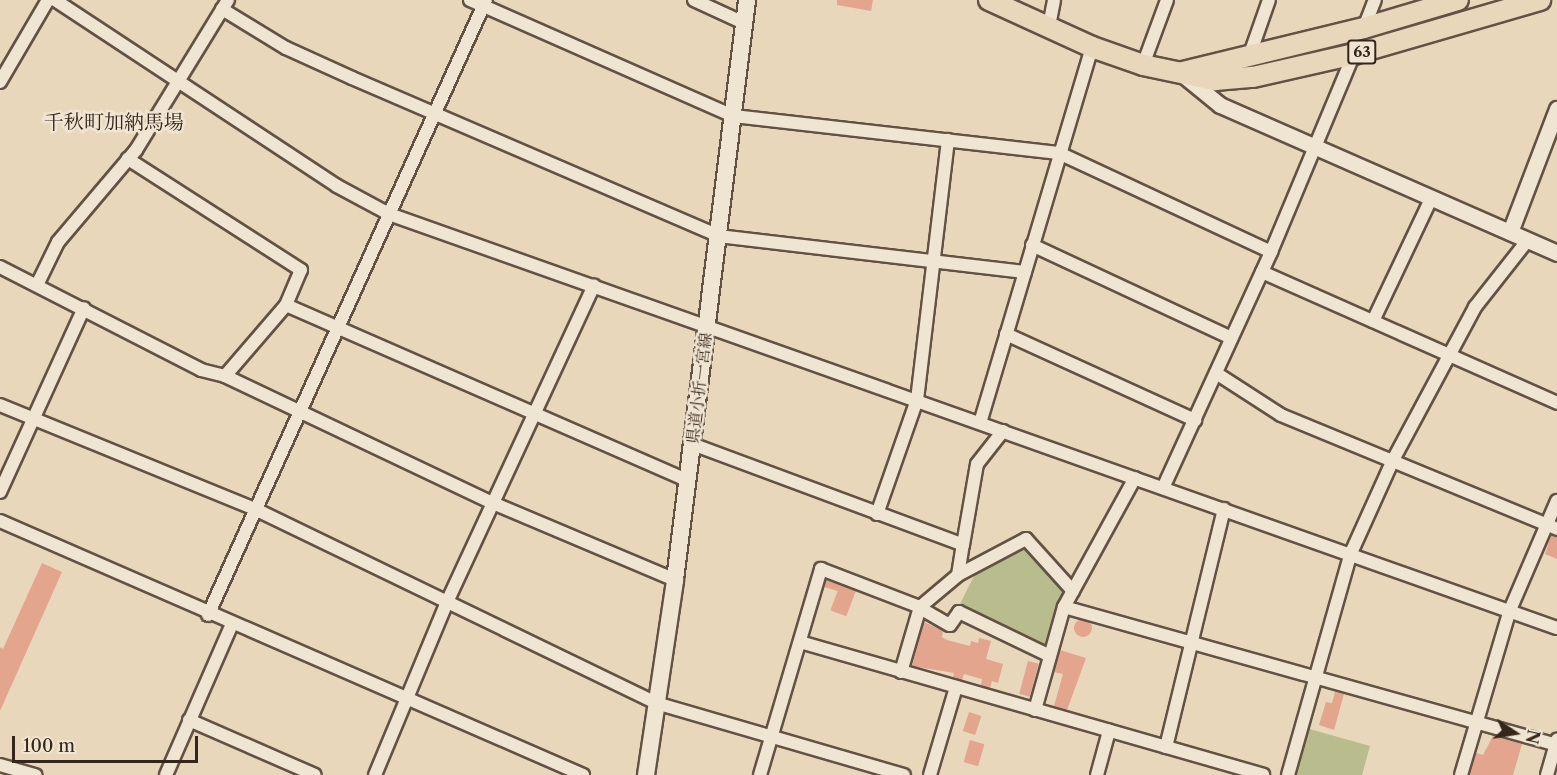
<!DOCTYPE html>
<meta charset="utf-8">
<style>
body{margin:0}
#map{position:relative;width:1557px;height:775px;overflow:hidden;background:#e8d7ba;font-family:"Libre Caslon Text","Noto Serif JP",serif}
div>[style]{position:absolute}
.green>*{inset:0;background:#b9bd8d}
.building>*{inset:0;background:#e3a58e;transform-origin:0 0}
.round{border-radius:50%}
.roads{filter:drop-shadow(2px 0 #625244) drop-shadow(-2px 0 #625244) drop-shadow(0 2px #625244) drop-shadow(0 -2px #625244)}
.minor>*{height:12px;margin:-6px;padding:0 6px;transform-origin:6px;border-radius:6px;background:#f0e5d2}
.tertiary>*{height:15px;margin:-7.5px;padding:0 7.5px;transform-origin:7.5px;border-radius:7.5px;background:#f0e5d2}
.secondary>*{height:16px;margin:-8px;padding:0 8px;transform-origin:8px;border-radius:8px;background:#f0e5d2}
.primary>*{height:20px;margin:-10px;padding:0 10px;transform-origin:10px;border-radius:10px;background:#e8d7ba}
span{translate:-50% -50%;white-space:nowrap;text-align:center;line-height:1.15;-webkit-text-stroke:5px #f0e5d2;paint-order:stroke}
.shield-label span{padding:2px 4px;background:#f0e5d2;border:2px solid;border-radius:4px;-webkit-text-stroke-width:0}
.shield-label{font-size:15px;color:#35261c;font-weight:700}
.street-label{font-size:16px;color:#35261c}
.quarter-label{font-size:20px;color:#35261c}
.north{position:absolute;left:1485px;top:703px;width:60px;height:60px;-webkit-text-stroke:4px #f0e5d2;paint-order:stroke;rotate:102deg;font-size:16px;font-weight:700;line-height:24px;text-align:center;color:#35261c}
.north::after{content:'';display:block;margin:auto;width:21px;height:27px;background:#35261c;clip-path:polygon(50% 0,100% 100%,50% 72%,0 100%)}
.scale{position:absolute;left:12px;top:736px;width:186px;height:27px;box-sizing:border-box;border:3px solid #35261c;border-top:0;padding-left:8px;font-size:18px;line-height:21px;white-space:nowrap;color:#35261c;-webkit-text-stroke:4px #f0e5d2;paint-order:stroke}
</style>
<div id="map">
<div class="green">
<i style="clip-path:polygon(1023px 546px,1063px 587px,1065px 594px,1047px 652px,958px 608px,976px 572px)"></i>
<i style="clip-path:polygon(1306px 728px,1370px 746px,1362px 775px,1293px 775px)"></i>
</div>
<div class="building">
<i style="clip-path:polygon(837px 0,873px 0,871px 11px,837px 5px)"></i>
<i style="clip-path:polygon(1551px 536px,1557px 537px,1557px 559px,1545px 554px)"></i>
<i style="clip-path:polygon(42px 563px,62px 572px,0 711px,0 647px,3px 649px)"></i>
<i style="clip-path:polygon(826px 580px,840px 585px,838px 591px,824px 587px)"></i>
<i style="left:840px;top:585px;width:17px;height:27px;rotate:21deg"></i>
<i class="round" style="left:1074px;top:619px;width:18px;height:18px"></i>
<i style="clip-path:polygon(924px 622px,943px 631px,942px 637px,947px 640px,970px 646px,971px 641px,978px 643px,979px 638px,991px 641px,986px 659px,1003px 664px,998px 683px,992px 681px,990px 688px,981px 685px,982px 679px,964px 674px,962px 680px,953px 677px,954px 673px,912px 666px)"></i>
<i style="clip-path:polygon(1060px 650px,1086px 658px,1067px 710px,1054px 706px,1063px 674px,1054px 672px)"></i>
<i style="left:1028px;top:661px;width:11px;height:34px;rotate:15deg"></i>
<i style="clip-path:polygon(1335px 692px,1344px 694px,1334px 730px,1319px 725px,1326px 702px,1332px 703px)"></i>
<i style="left:969px;top:712px;width:13px;height:20px;rotate:18deg"></i>
<i style="clip-path:polygon(1493px 736px,1522px 744px,1513px 775px,1470px 775px,1476px 753px,1483px 755px)"></i>
<i style="left:970px;top:740px;width:15px;height:23px;rotate:16deg"></i>
</div>
<div class="roads">
<div class="minor">
<i style="left:55px;top:0;width:338px;rotate:33.4deg"></i>
<i style="left:337px;top:186px;width:59px;rotate:28.3deg"></i>
<i style="left:389px;top:214px;width:1239px;rotate:19.52deg"></i>
<i style="left:470px;top:0;width:287px;rotate:23.8deg"></i>
<i style="left:733px;top:116px;width:328px;rotate:6.5deg"></i>
<i style="left:1059px;top:153px;width:234px;rotate:25deg"></i>
<i style="left:694px;top:0;width:55px;rotate:24.7deg"></i>
<i style="left:222px;top:9px;width:75px;rotate:31.4deg"></i>
<i style="left:286px;top:48px;width:72px;rotate:24.4deg"></i>
<i style="left:352px;top:78px;width:399px;rotate:23.3deg"></i>
<i style="left:718px;top:236px;width:309px;rotate:6.7deg"></i>
<i style="left:1049px;top:26px;width:26px;rotate:-79deg"></i>
<i style="left:1364px;top:28px;width:30px;rotate:-69deg"></i>
<i style="left:1249px;top:57px;width:60px;rotate:-70.7deg"></i>
<i style="left:1143px;top:65px;width:69px;rotate:-69.7deg"></i>
<i style="left:0;top:82px;width:95px;rotate:-59.7deg"></i>
<i style="left:1032px;top:245px;width:220px;rotate:25deg"></i>
<i style="left:0;top:267px;width:226px;rotate:27.1deg"></i>
<i style="left:201px;top:370px;width:25px;rotate:14deg"></i>
<i style="left:225px;top:376px;width:94px;rotate:-49.3deg"></i>
<i style="left:286px;top:305px;width:38px;rotate:-67deg"></i>
<i style="left:301px;top:270px;width:206px;rotate:-147.3deg"></i>
<i style="left:1262px;top:272px;width:323px;rotate:23.9deg"></i>
<i style="left:37px;top:285px;width:48px;rotate:-64deg"></i>
<i style="left:58px;top:242px;width:121px;rotate:-49.7deg"></i>
<i style="left:136px;top:150px;width:176px;rotate:-58.5deg"></i>
<i style="left:286px;top:305px;width:439px;rotate:23.6deg"></i>
<i style="left:1373px;top:321px;width:137px;rotate:-64.6deg"></i>
<i style="left:1006px;top:334px;width:208px;rotate:24.5deg"></i>
<i style="left:1216px;top:373px;width:77px;rotate:32.9deg"></i>
<i style="left:1281px;top:415px;width:299px;rotate:22.4deg"></i>
<i style="left:225px;top:376px;width:297px;rotate:25.4deg"></i>
<i style="left:493px;top:503px;width:198px;rotate:22.9deg"></i>
<i style="left:0;top:405px;width:278px;rotate:22.2deg"></i>
<i style="left:257px;top:510px;width:446px;rotate:25.8deg"></i>
<i style="left:659px;top:704px;width:255px;rotate:16.2deg"></i>
<i style="left:980px;top:423px;width:392px;rotate:-73.4deg"></i>
<i style="left:692px;top:444px;width:289px;rotate:20.4deg"></i>
<i style="left:963px;top:545px;width:82px;rotate:-80.2deg"></i>
<i style="left:977px;top:464px;width:42px;rotate:-51.8deg"></i>
<i style="left:1163px;top:488px;width:260px;rotate:-65.4deg"></i>
<i style="left:1271px;top:252px;width:215px;rotate:-67.3deg"></i>
<i style="left:0;top:492px;width:202px;rotate:-65.5deg"></i>
<i style="left:877px;top:514px;width:121px;rotate:-70.7deg"></i>
<i style="left:917px;top:400px;width:262px;rotate:-83.2deg"></i>
<i style="left:0;top:521px;width:636px;rotate:23.54deg"></i>
<i style="left:958px;top:575px;width:30px;rotate:-81deg"></i>
<i style="left:1064px;top:607px;width:512px;rotate:15.64deg"></i>
<i style="left:920px;top:608px;width:34px;rotate:30deg"></i>
<i style="left:950px;top:625px;width:16px;rotate:-55deg"></i>
<i style="left:959px;top:612px;width:101px;rotate:25.8deg"></i>
<i style="left:208px;top:615px;width:675px;rotate:-65.68deg"></i>
<i style="left:800px;top:642px;width:482px;rotate:16deg"></i>
<i style="left:901px;top:672px;width:68px;rotate:-73.7deg"></i>
<i style="left:1035px;top:710px;width:107px;rotate:-74.3deg"></i>
<i style="left:1064px;top:607px;width:147px;rotate:-61.2deg"></i>
<i style="left:189px;top:720px;width:137px;rotate:23.6deg"></i>
<i style="left:1166px;top:747px;width:245px;rotate:-76.3deg"></i>
<i style="left:0;top:765px;width:37px;rotate:16deg"></i>
<i style="left:166px;top:775px;width:165px;rotate:-66.4deg"></i>
<i style="left:375px;top:775px;width:187px;rotate:-67.4deg"></i>
<i style="left:447px;top:602px;width:349px;rotate:-65.1deg"></i>
<i style="left:760px;top:775px;width:215px;rotate:-73.5deg"></i>
<i style="left:821px;top:569px;width:106px;rotate:21deg"></i>
<i style="left:920px;top:607px;width:50px;rotate:-40.1deg"></i>
<i style="left:958px;top:575px;width:77px;rotate:-27.9deg"></i>
<i style="left:1026px;top:539px;width:70px;rotate:47.9deg"></i>
<i style="left:930px;top:775px;width:92px;rotate:-73.5deg"></i>
<i style="left:1097px;top:775px;width:46px;rotate:-74.7deg"></i>
<i style="left:1288px;top:775px;width:231px;rotate:-74.2deg"></i>
<i style="left:1351px;top:553px;width:100px;rotate:-65.7deg"></i>
<i style="left:1392px;top:462px;width:176px;rotate:-61.8deg"></i>
<i style="left:1475px;top:307px;width:85px;rotate:-51.7deg"></i>
<i style="left:1461px;top:775px;width:172px;rotate:-73.5deg"></i>
<i style="left:1510px;top:610px;width:119px;rotate:-66.7deg"></i>
<i style="left:1547px;top:775px;width:37px;rotate:-74deg"></i>
</div>
<div class="tertiary">
<i style="left:1182px;top:74px;width:49px;rotate:39.2deg"></i>
<i style="left:1220px;top:105px;width:368px;rotate:23.7deg"></i>
<i style="left:1510px;top:232px;width:132px;rotate:-69.1deg"></i>
</div>
<div class="secondary">
<i style="left:646px;top:775px;width:197px;rotate:-81.5deg"></i>
<i style="left:675px;top:580px;width:584px;rotate:-82.92deg"></i>
</div>
<div class="primary">
<i style="left:989px;top:0;width:113px;rotate:24.5deg"></i>
<i style="left:1092px;top:47px;width:54px;rotate:19.4deg"></i>
<i style="left:1143px;top:65px;width:74px;rotate:11.8deg"></i>
<i style="left:1215px;top:80px;width:38px;rotate:-5deg"></i>
<i style="left:1253px;top:77px;width:104px;rotate:-12.8deg"></i>
<i style="left:1354px;top:54px;width:194px;rotate:-16.2deg"></i>
<i style="left:1183px;top:72px;width:186px;rotate:-13.7deg"></i>
<i style="left:1364px;top:28px;width:98px;rotate:-16.6deg"></i>
</div>
</div>
<div class="shield-label">
<span style="left:1362px;top:52px">63</span>
</div>
<div class="street-label">
<span style="left:699px;top:388px;rotate:-83deg">県道小折一宮線</span>
</div>
<div class="quarter-label">
<span style="left:114px;top:122px">千秋町加納馬場</span>
</div>
<div class="north">N</div>
<div class="scale">100 m</div>
</div>
